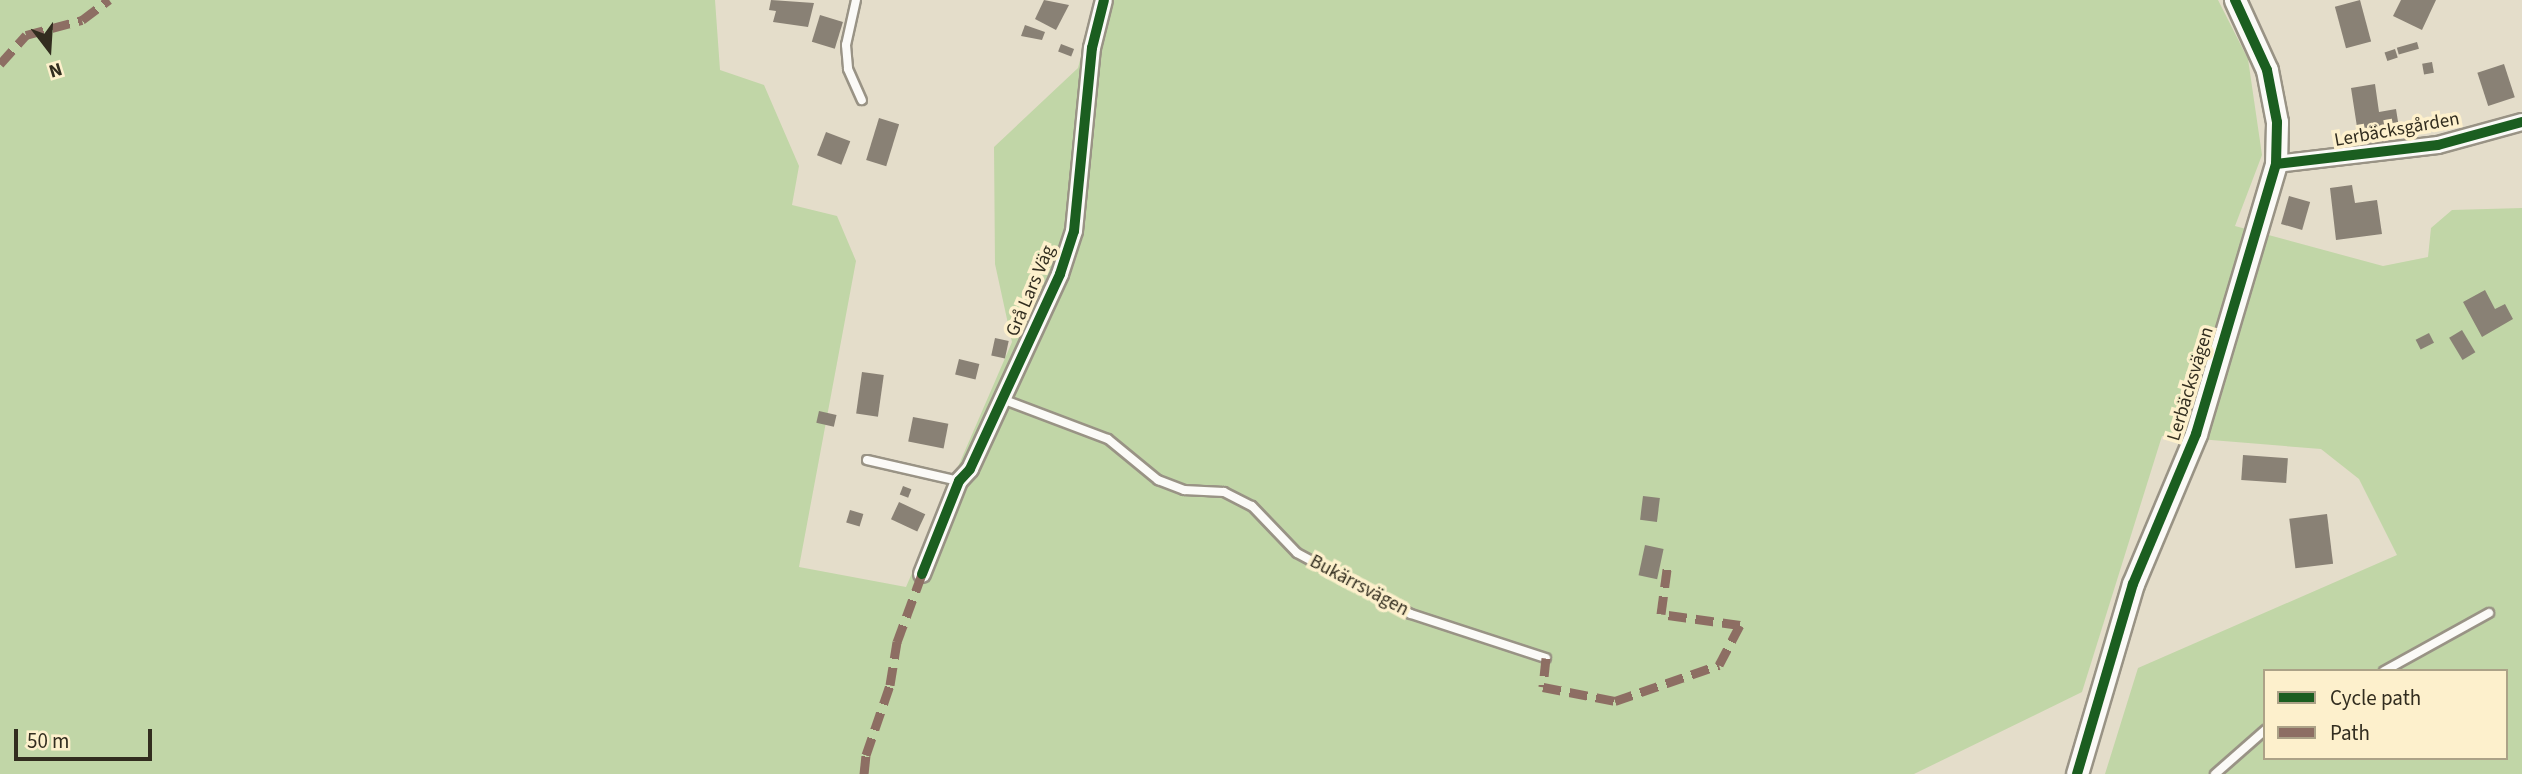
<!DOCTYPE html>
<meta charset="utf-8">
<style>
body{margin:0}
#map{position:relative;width:2522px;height:774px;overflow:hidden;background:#e4ddca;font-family:"Source Sans 3",sans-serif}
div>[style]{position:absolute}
.green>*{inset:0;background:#c1d6a7}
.building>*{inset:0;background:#898175;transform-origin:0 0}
.roads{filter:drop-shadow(2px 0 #999385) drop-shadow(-2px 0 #999385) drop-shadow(0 2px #999385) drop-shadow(0 -2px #999385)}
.service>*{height:8px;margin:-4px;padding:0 4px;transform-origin:4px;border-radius:4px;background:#fbfaf7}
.minor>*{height:16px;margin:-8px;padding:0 8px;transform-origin:8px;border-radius:8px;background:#fbfaf7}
.tertiary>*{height:21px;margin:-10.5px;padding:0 10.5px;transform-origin:10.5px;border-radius:10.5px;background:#fbfaf7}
.quiet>*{height:9px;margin-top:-4.5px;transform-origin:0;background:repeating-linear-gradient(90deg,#8d6e63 0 18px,transparent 0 27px)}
.cycleway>*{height:10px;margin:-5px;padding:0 5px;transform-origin:5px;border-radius:5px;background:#1b5e20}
span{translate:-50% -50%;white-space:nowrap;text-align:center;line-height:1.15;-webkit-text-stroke:7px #fdf0cc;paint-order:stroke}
.street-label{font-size:19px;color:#322d1f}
.legend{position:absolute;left:2263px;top:669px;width:245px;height:91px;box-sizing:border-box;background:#fdf0cc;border:2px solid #aca287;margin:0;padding:9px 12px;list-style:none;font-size:21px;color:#322d1f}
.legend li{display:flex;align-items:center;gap:14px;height:35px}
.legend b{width:35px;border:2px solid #aca287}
.north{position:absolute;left:14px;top:14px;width:70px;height:70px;-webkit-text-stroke:5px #fdf0cc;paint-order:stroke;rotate:163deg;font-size:19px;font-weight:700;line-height:28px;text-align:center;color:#322d1f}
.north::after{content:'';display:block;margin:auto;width:24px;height:32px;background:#322d1f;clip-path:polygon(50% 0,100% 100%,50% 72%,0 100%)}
.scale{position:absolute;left:14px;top:729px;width:138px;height:32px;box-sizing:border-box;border:4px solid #322d1f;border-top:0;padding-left:9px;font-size:21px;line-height:24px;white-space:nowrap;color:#322d1f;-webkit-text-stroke:5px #fdf0cc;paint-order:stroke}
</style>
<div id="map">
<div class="green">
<i style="clip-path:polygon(evenodd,0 0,715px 0,720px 70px,764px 85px,799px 166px,792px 205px,837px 216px,856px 261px,799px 567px,906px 587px,1012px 342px,995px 264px,994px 147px,1078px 68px,1096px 0,2218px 0,2248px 59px,2262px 155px,2235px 226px,2383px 266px,2428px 257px,2431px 228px,2452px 210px,2522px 208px,2522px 774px,2105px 774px,2138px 668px,2397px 555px,2359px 479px,2321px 449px,2162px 436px,2082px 692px,1914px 774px,0 774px,0 0,2265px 671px,2506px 671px,2506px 758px,2265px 758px,2265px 671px)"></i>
</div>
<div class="building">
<i style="clip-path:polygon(771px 0,814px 3px,808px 27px,773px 22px,776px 11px,769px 10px)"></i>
<i style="clip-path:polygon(1044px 0,1069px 5px,1056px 30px,1035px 19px)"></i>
<i style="left:2360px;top:0;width:43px;height:26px;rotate:75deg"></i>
<i style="clip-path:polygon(2401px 0,2436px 0,2422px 30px,2393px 16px)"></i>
<i style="left:820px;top:15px;width:24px;height:28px;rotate:17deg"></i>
<i style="clip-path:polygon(1025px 25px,1045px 32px,1042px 40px,1021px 36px)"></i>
<i style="left:2417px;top:42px;width:7px;height:21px;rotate:74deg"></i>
<i style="left:1061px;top:44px;width:14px;height:8px;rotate:21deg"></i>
<i style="left:2395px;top:49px;width:9px;height:11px;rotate:72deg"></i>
<i style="left:2432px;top:62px;width:11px;height:10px;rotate:80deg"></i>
<i style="left:2504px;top:64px;width:35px;height:28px;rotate:72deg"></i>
<i style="clip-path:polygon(2375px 84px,2379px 112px,2396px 109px,2400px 134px,2359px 140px,2351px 88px)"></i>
<i style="left:879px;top:118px;width:21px;height:44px;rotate:17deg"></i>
<i style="left:826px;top:132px;width:26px;height:25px;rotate:21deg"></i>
<i style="clip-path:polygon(2352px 185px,2355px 203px,2377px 200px,2382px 234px,2336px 240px,2330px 188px)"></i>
<i style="left:2289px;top:196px;width:22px;height:29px;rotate:16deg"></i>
<i style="clip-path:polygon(2485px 290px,2495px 309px,2505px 304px,2513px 319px,2482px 337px,2463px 302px)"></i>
<i style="left:2462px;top:330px;width:26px;height:15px;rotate:59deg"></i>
<i style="left:2429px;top:333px;width:11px;height:15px;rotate:63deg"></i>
<i style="left:995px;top:338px;width:14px;height:18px;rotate:12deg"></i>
<i style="left:959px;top:359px;width:21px;height:16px;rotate:14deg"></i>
<i style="left:862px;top:372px;width:22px;height:42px;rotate:8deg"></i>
<i style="left:819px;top:411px;width:18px;height:12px;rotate:13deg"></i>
<i style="left:913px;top:417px;width:36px;height:25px;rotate:11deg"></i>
<i style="left:2243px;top:455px;width:45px;height:25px;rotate:4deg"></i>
<i style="left:903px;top:486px;width:9px;height:9px;rotate:21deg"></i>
<i style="left:1643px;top:496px;width:17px;height:24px;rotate:7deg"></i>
<i style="left:899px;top:502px;width:29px;height:19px;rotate:25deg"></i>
<i style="left:850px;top:510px;width:14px;height:13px;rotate:17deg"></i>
<i style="left:2327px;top:514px;width:50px;height:38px;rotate:83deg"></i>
<i style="left:1645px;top:545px;width:19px;height:31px;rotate:12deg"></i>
</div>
<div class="roads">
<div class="service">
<i style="left:856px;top:0;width:46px;rotate:102.5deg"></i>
<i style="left:846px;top:45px;width:24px;rotate:85deg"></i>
<i style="left:848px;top:69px;width:34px;rotate:66deg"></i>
<i style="left:1002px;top:399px;width:113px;rotate:20.7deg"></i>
<i style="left:1108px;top:439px;width:65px;rotate:39.4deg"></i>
<i style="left:1158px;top:480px;width:28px;rotate:21deg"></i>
<i style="left:1184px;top:490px;width:40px;rotate:2.9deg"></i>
<i style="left:1224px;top:492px;width:31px;rotate:27deg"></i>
<i style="left:1252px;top:506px;width:65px;rotate:46.2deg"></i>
<i style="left:1297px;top:553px;width:129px;rotate:28.2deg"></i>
<i style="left:1411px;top:614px;width:142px;rotate:18.1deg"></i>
<i style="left:867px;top:460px;width:94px;rotate:12.9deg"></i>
<i style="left:2384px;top:671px;width:120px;rotate:-28.9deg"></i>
<i style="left:2215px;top:774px;width:67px;rotate:-41.3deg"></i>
</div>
<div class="minor">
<i style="left:2276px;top:164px;width:163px;rotate:-6.7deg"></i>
<i style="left:2438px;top:145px;width:87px;rotate:-15.3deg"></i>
<i style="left:922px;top:574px;width:100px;rotate:-68.3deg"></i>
<i style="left:959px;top:481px;width:16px;rotate:-47deg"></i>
<i style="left:970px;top:469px;width:215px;rotate:-65.2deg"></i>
<i style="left:1060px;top:274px;width:45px;rotate:-72deg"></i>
<i style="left:1074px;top:231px;width:184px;rotate:-84.4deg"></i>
<i style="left:1092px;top:48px;width:49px;rotate:-76deg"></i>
</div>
<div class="tertiary">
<i style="left:2077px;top:774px;width:198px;rotate:-73.6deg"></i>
<i style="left:2133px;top:584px;width:163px;rotate:-67.2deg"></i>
<i style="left:2196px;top:434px;width:282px;rotate:-73.5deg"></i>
<i style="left:2276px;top:164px;width:42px;rotate:-88.6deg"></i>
<i style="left:2277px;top:122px;width:53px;rotate:-100.9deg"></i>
<i style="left:2267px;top:70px;width:77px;rotate:-114.6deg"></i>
</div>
</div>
<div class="quiet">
<i style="left:0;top:64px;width:39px;rotate:-48deg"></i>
<i style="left:26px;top:35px;width:58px;rotate:-15deg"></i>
<i style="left:82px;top:20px;width:34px;rotate:-37deg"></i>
<i style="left:1546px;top:658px;width:29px;rotate:96deg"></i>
<i style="left:1543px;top:687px;width:73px;rotate:11deg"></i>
<i style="left:1615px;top:701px;width:110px;rotate:-19.1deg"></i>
<i style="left:1719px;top:665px;width:45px;rotate:-62.3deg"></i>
<i style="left:1740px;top:625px;width:80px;rotate:-172.1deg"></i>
<i style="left:1661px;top:614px;width:52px;rotate:-82.3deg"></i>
<i style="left:864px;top:774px;width:19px;rotate:-84deg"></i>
<i style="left:866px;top:755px;width:74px;rotate:-71.1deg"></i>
<i style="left:890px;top:685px;width:44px;rotate:-80.8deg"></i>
<i style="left:897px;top:642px;width:72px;rotate:-69.8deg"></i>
</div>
<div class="cycleway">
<i style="left:2276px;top:164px;width:163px;rotate:-6.7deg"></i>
<i style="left:2438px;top:145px;width:87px;rotate:-15.3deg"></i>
<i style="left:922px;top:574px;width:100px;rotate:-68.3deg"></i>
<i style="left:959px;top:481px;width:16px;rotate:-47deg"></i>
<i style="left:970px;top:469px;width:215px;rotate:-65.2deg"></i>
<i style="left:1060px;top:274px;width:45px;rotate:-72deg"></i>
<i style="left:1074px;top:231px;width:184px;rotate:-84.4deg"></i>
<i style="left:1092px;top:48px;width:49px;rotate:-76deg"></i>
<i style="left:2077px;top:774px;width:198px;rotate:-73.6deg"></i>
<i style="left:2133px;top:584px;width:163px;rotate:-67.2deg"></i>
<i style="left:2196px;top:434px;width:282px;rotate:-73.5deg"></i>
<i style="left:2276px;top:164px;width:42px;rotate:-88.6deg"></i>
<i style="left:2277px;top:122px;width:53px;rotate:-100.9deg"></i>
<i style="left:2267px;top:70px;width:77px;rotate:-114.6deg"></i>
</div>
<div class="street-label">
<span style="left:2397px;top:130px;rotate:-10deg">Lerbäcksgården</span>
<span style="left:1031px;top:291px;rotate:-67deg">Grå Lars Väg</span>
<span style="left:2191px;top:384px;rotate:-73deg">Lerbäcksvägen</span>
<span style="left:1359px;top:586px;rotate:28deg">Bukärrsvägen</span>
</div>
<ul class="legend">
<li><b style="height:9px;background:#1b5e20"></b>Cycle path</li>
<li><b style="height:9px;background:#8d6e63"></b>Path</li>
</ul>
<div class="north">N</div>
<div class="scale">50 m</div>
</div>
